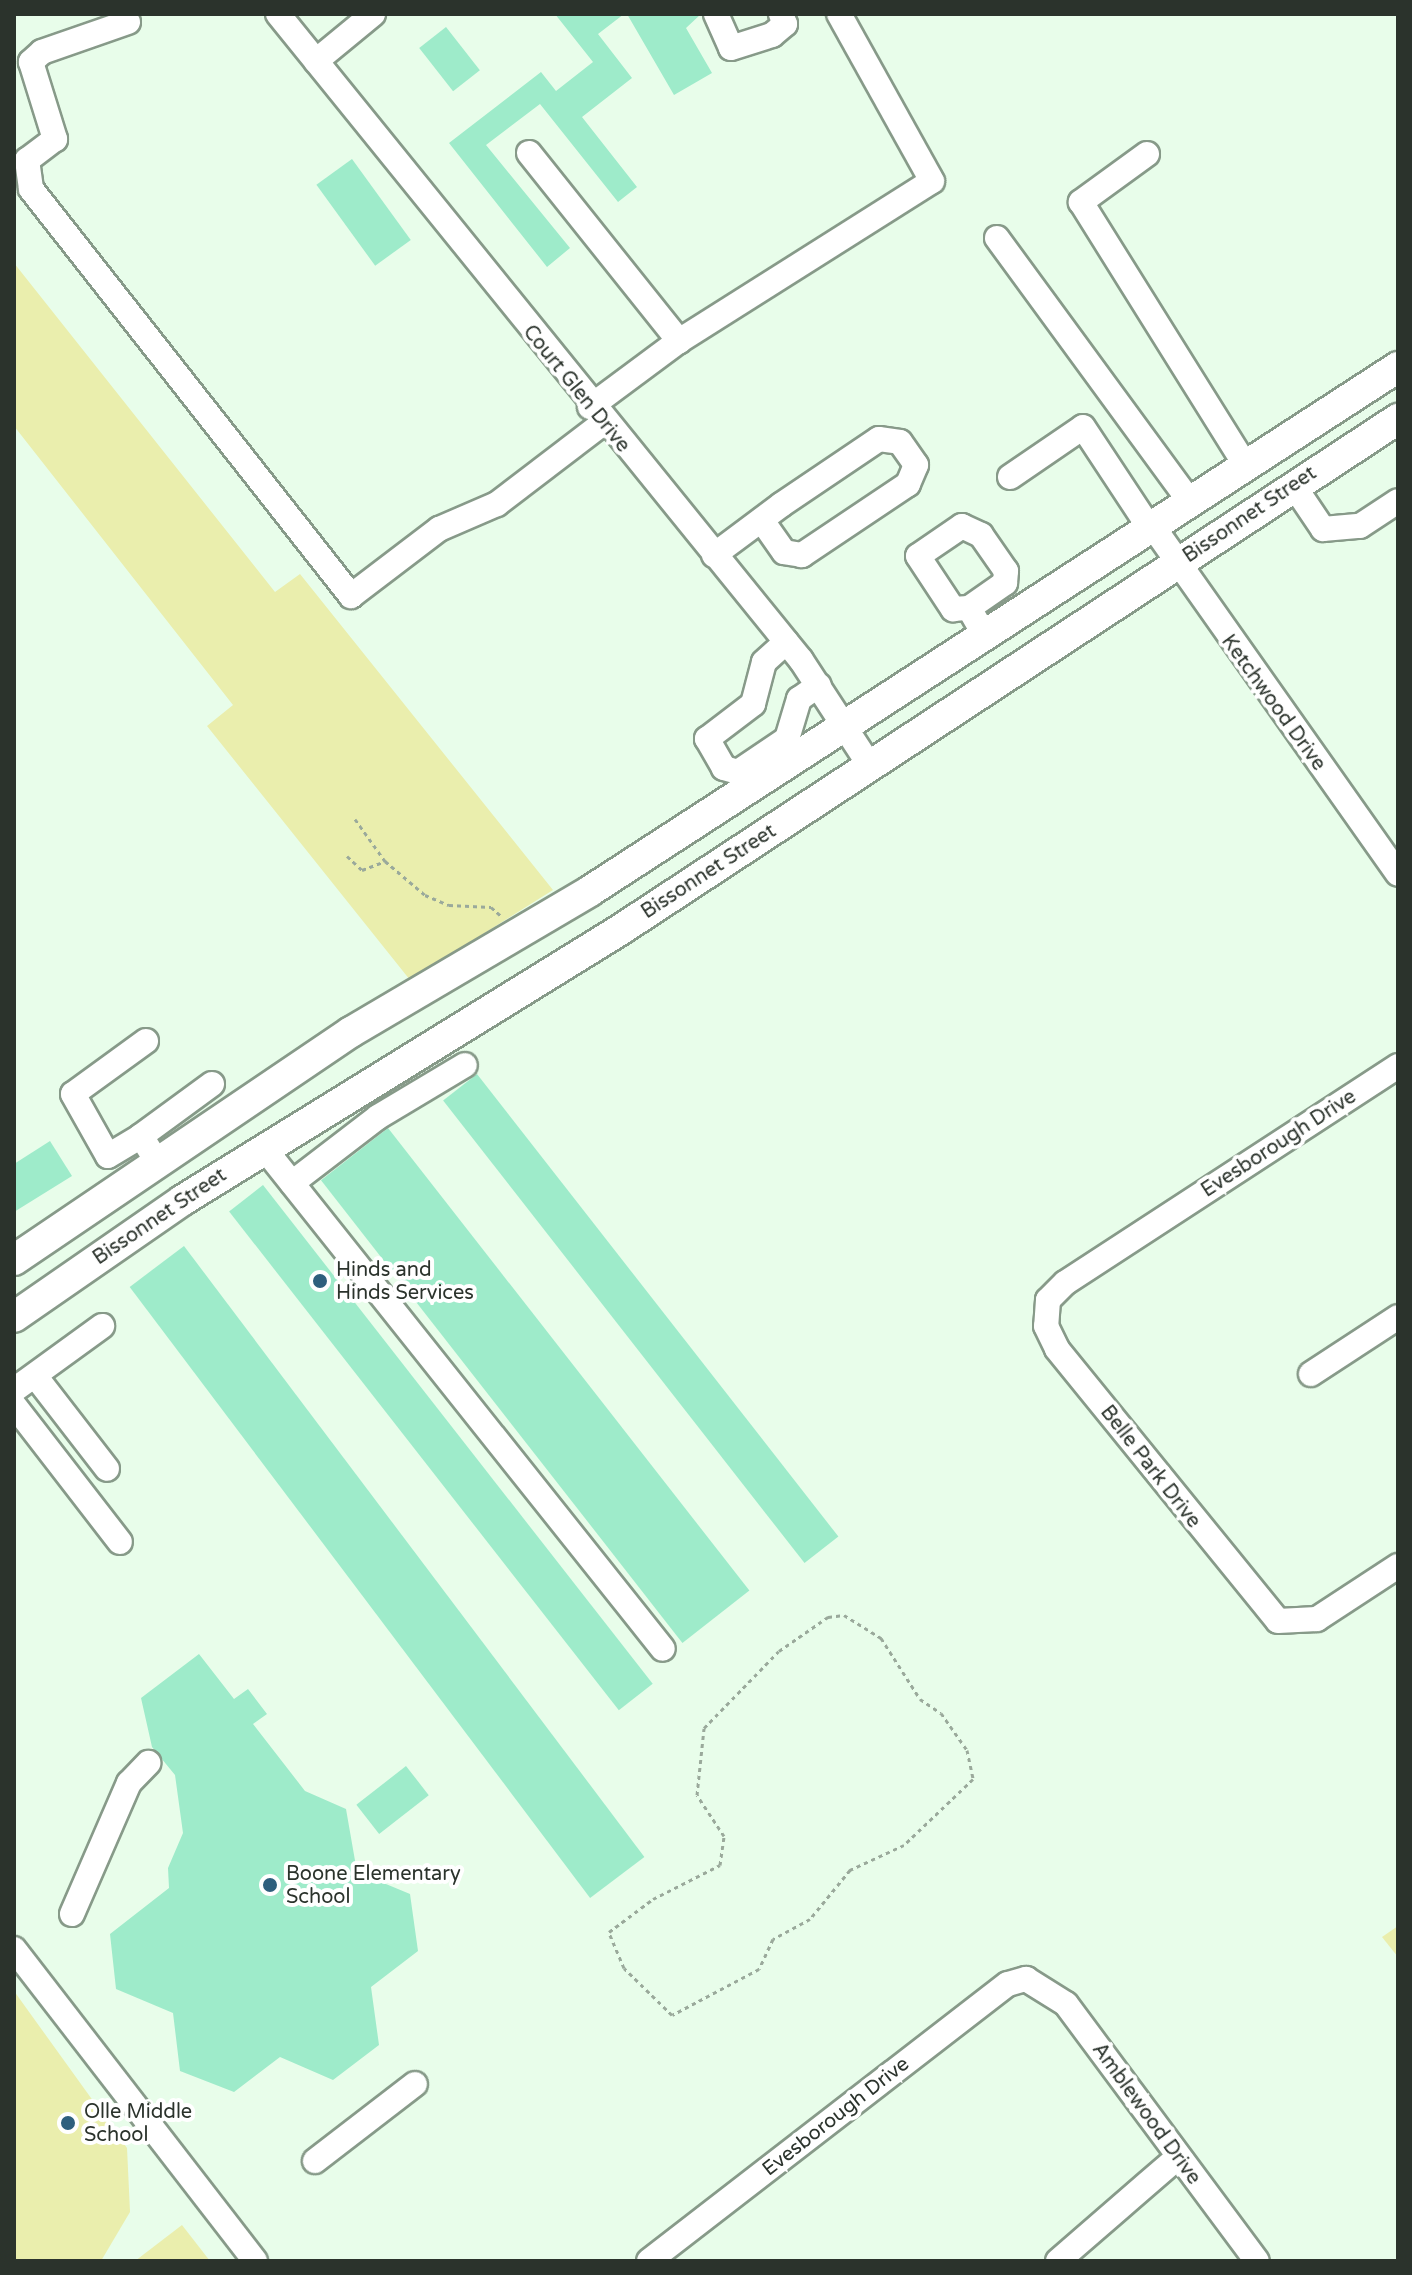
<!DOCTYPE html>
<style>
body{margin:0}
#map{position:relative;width:1412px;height:2275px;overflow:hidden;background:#e8fdea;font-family:"Varela Round",sans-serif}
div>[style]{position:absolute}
.green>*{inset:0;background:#eaeead}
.building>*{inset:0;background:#9eebca;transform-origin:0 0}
.path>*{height:3px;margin-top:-1.5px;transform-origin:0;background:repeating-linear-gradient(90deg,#9aa99b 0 4px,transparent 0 8px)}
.roads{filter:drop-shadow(2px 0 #879a89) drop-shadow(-2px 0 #879a89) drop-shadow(0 2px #879a89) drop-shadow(0 -2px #879a89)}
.minor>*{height:24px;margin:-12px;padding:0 12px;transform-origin:12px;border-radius:12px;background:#fff}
.major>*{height:30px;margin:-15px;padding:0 15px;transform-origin:15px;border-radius:15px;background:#fff}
.dots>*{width:22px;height:22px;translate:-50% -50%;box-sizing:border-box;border:4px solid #fff;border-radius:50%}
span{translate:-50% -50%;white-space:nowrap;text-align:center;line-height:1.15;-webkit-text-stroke:8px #fff;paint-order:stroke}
.street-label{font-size:20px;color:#2b332c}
.poi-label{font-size:20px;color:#2b332c}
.left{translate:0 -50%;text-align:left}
.frame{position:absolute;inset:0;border:16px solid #2b332c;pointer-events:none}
</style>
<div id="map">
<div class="green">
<i style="clip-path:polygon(14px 263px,275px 592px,300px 574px,553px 890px,410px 980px,207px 726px,233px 705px,14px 426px)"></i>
<i style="clip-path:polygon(1398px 1926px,1398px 1957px,1382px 1937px)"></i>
<i style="clip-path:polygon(14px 1991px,127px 2148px,130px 2212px,101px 2261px,14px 2261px)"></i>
<i style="clip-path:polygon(182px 2225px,210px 2261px,135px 2261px)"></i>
</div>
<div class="building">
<i style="clip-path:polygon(555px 14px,624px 14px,598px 34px,632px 78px,582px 117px,637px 187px,618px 202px,540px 104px,486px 145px,570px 248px,547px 267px,449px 143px,541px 72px,556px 91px,593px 62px)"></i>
<i style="clip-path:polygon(627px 14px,701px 14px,686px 28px,712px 73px,674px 95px)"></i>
<i style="left:446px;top:27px;width:55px;height:34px;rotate:52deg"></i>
<i style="left:352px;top:159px;width:100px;height:44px;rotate:54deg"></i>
<i style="left:477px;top:1074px;width:587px;height:43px;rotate:52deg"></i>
<i style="left:388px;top:1128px;width:587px;height:85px;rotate:52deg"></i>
<i style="clip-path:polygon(50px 1141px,72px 1176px,14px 1212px,14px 1164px)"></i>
<i style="left:263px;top:1185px;width:633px;height:43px;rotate:52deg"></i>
<i style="left:184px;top:1246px;width:765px;height:68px;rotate:53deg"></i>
<i style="clip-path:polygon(199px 1654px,234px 1699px,248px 1689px,267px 1714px,253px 1724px,305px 1791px,346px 1809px,357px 1872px,410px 1894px,418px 1951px,371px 1987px,379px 2045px,333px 2080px,280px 2057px,234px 2092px,180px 2071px,173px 2013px,116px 1989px,110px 1934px,169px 1888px,168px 1868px,183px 1833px,175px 1775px,152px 1747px,141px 1698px)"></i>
<i style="left:406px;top:1766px;width:37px;height:63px;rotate:52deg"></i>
</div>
<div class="path">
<i style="left:355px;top:819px;width:52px;rotate:54.5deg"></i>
<i style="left:385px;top:861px;width:52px;rotate:40.4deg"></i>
<i style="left:425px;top:895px;width:26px;rotate:23deg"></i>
<i style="left:449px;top:905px;width:42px;rotate:2.7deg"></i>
<i style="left:491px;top:907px;width:13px;rotate:42deg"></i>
<i style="left:347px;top:856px;width:21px;rotate:43deg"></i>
<i style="left:362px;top:870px;width:25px;rotate:-21deg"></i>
<i style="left:844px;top:1615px;width:44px;rotate:31.9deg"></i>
<i style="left:881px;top:1638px;width:72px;rotate:57.4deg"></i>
<i style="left:920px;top:1699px;width:25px;rotate:34deg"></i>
<i style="left:941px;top:1713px;width:45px;rotate:54.9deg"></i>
<i style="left:967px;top:1750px;width:30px;rotate:78deg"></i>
<i style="left:973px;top:1779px;width:95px;rotate:136.3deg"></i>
<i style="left:904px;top:1845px;width:60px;rotate:155.2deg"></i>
<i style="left:850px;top:1870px;width:63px;rotate:129.2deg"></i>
<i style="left:810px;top:1919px;width:42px;rotate:151.6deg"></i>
<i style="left:773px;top:1939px;width:33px;rotate:115deg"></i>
<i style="left:759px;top:1969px;width:98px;rotate:152.1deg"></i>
<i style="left:672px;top:2015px;width:67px;rotate:-135.6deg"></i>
<i style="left:624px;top:1968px;width:39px;rotate:-113deg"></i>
<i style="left:609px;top:1932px;width:55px;rotate:-36.9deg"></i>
<i style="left:653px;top:1899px;width:75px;rotate:-26.9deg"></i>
<i style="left:720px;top:1865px;width:29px;rotate:-82deg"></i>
<i style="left:724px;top:1836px;width:49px;rotate:-123.4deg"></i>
<i style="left:697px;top:1795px;width:67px;rotate:-84deg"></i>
<i style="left:704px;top:1728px;width:107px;rotate:-45.8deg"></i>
<i style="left:779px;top:1651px;width:60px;rotate:-34.8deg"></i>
<i style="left:828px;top:1617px;width:16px;rotate:-7deg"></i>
</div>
<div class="roads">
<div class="minor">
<i style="left:278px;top:14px;width:831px;rotate:51.01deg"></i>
<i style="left:801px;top:660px;width:126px;rotate:56.9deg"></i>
<i style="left:716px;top:14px;width:37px;rotate:66deg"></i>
<i style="left:731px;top:48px;width:43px;rotate:-17.6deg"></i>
<i style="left:772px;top:35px;width:17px;rotate:-40deg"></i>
<i style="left:785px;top:24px;width:11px;rotate:-112deg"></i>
<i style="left:128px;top:22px;width:91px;rotate:160.8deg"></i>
<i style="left:42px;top:52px;width:15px;rotate:138deg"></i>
<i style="left:31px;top:62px;width:81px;rotate:72.7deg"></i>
<i style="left:55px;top:139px;width:35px;rotate:143deg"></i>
<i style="left:27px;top:160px;width:29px;rotate:82deg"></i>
<i style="left:31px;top:189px;width:518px;rotate:51.82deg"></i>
<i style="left:351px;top:596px;width:111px;rotate:-37.3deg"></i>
<i style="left:439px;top:529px;width:63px;rotate:-23.3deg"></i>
<i style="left:497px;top:504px;width:133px;rotate:-37.4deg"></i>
<i style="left:316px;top:61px;width:74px;rotate:-39.5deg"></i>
<i style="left:529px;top:153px;width:241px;rotate:51.4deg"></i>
<i style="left:1147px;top:154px;width:82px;rotate:144deg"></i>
<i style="left:1081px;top:202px;width:311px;rotate:58deg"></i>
<i style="left:997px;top:238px;width:328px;rotate:53.8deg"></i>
<i style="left:590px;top:407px;width:111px;rotate:-36.6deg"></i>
<i style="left:679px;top:341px;width:299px;rotate:-32.3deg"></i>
<i style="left:932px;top:181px;width:191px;rotate:-119.1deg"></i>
<i style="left:1010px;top:477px;width:88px;rotate:-34.4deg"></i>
<i style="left:1083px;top:427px;width:123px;rotate:56.6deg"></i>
<i style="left:1294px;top:486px;width:52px;rotate:56deg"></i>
<i style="left:1323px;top:529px;width:37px;rotate:-5deg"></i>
<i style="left:1360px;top:526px;width:45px;rotate:-33.3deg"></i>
<i style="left:1154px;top:528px;width:423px;rotate:54.8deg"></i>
<i style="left:714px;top:555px;width:84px;rotate:-36.7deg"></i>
<i style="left:781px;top:505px;width:118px;rotate:-34deg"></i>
<i style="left:879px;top:439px;width:21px;rotate:8deg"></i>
<i style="left:900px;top:442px;width:28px;rotate:55deg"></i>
<i style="left:916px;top:465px;width:21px;rotate:113deg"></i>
<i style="left:908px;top:484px;width:128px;rotate:146.2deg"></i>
<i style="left:802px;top:555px;width:18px;rotate:-171deg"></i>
<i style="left:784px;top:552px;width:39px;rotate:-125deg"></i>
<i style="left:969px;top:608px;width:44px;rotate:-34.8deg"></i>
<i style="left:1005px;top:583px;width:12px;rotate:-85deg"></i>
<i style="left:1006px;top:571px;width:44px;rotate:-124.8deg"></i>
<i style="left:981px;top:535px;width:21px;rotate:-155deg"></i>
<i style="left:962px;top:526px;width:53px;rotate:145.7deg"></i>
<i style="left:918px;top:556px;width:64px;rotate:56.6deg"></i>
<i style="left:953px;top:609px;width:16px;rotate:-4deg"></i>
<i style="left:969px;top:608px;width:34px;rotate:60deg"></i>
<i style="left:798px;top:758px;width:22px;rotate:-120deg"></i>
<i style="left:787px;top:739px;width:42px;rotate:-73.3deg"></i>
<i style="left:799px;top:699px;width:24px;rotate:-35deg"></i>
<i style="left:738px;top:772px;width:15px;rotate:-164deg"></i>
<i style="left:724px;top:768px;width:34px;rotate:-120deg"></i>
<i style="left:707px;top:739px;width:58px;rotate:-37.3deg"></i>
<i style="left:753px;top:704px;width:43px;rotate:-75.3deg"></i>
<i style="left:764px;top:662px;width:30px;rotate:-42deg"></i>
<i style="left:744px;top:785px;width:14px;rotate:-115deg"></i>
<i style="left:738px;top:772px;width:59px;rotate:-34deg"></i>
<i style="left:146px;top:1041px;width:90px;rotate:144deg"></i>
<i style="left:73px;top:1094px;width:71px;rotate:60.6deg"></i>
<i style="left:108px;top:1156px;width:39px;rotate:-31deg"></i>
<i style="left:141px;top:1136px;width:32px;rotate:58deg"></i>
<i style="left:1398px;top:1066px;width:397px;rotate:146.9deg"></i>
<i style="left:1065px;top:1283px;width:24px;rotate:135deg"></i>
<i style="left:1048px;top:1300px;width:26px;rotate:94deg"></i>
<i style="left:1046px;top:1326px;width:25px;rotate:64deg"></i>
<i style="left:1057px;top:1349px;width:350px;rotate:50.9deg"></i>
<i style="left:1278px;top:1621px;width:39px;rotate:-3deg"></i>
<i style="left:1317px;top:1619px;width:97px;rotate:-33.2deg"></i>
<i style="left:141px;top:1136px;width:88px;rotate:-36.2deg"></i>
<i style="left:264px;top:1148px;width:640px;rotate:51.47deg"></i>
<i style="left:292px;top:1183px;width:108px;rotate:-37.5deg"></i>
<i style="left:378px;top:1117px;width:101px;rotate:-30.9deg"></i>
<i style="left:1311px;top:1374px;width:104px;rotate:-33.2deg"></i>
<i style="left:36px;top:1377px;width:116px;rotate:52.3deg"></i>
<i style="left:14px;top:1390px;width:109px;rotate:-36deg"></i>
<i style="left:14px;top:1405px;width:173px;rotate:52.3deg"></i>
<i style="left:72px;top:1914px;width:143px;rotate:-66.5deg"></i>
<i style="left:129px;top:1783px;width:28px;rotate:-46deg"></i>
<i style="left:14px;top:1949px;width:394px;rotate:52.3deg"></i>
<i style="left:315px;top:2161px;width:126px;rotate:-37.6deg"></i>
<i style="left:649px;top:2261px;width:453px;rotate:-37.7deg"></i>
<i style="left:1008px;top:1984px;width:19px;rotate:-16deg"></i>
<i style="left:1026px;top:1979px;width:47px;rotate:32deg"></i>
<i style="left:1066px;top:2004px;width:320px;rotate:53.4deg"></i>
<i style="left:1058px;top:2261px;width:157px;rotate:-40.9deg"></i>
</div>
<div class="major">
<i style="left:14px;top:1260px;width:407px;rotate:-34.1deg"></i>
<i style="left:351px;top:1032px;width:277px;rotate:-30.5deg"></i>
<i style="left:590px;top:891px;width:963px;rotate:-32.96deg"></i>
<i style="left:14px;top:1317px;width:206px;rotate:-34.7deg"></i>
<i style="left:183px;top:1200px;width:514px;rotate:-31.71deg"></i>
<i style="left:620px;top:930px;width:931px;rotate:-33.3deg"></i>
</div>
</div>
<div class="dots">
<i style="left:320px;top:1281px;background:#2e5f7d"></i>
<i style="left:270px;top:1885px;background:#2e5f7d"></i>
<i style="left:68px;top:2123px;background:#2e5f7d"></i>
</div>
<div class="street-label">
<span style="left:576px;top:389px;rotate:51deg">Court Glen Drive</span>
<span style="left:1250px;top:515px;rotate:-34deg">Bissonnet Street</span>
<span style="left:1273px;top:703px;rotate:54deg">Ketchwood Drive</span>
<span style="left:709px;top:872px;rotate:-33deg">Bissonnet Street</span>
<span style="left:1279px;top:1144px;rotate:-33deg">Evesborough Drive</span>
<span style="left:160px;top:1217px;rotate:-34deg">Bissonnet Street</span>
<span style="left:1150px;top:1467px;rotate:52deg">Belle Park Drive</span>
<span style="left:1146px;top:2114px;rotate:54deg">Amblewood Drive</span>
<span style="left:836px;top:2117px;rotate:-38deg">Evesborough Drive</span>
</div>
<div class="poi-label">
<span class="left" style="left:336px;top:1282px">Hinds and<br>Hinds Services</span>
<span class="left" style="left:286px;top:1886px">Boone Elementary<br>School</span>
<span class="left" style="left:84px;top:2124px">Olle Middle<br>School</span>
</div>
<div class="frame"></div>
</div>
